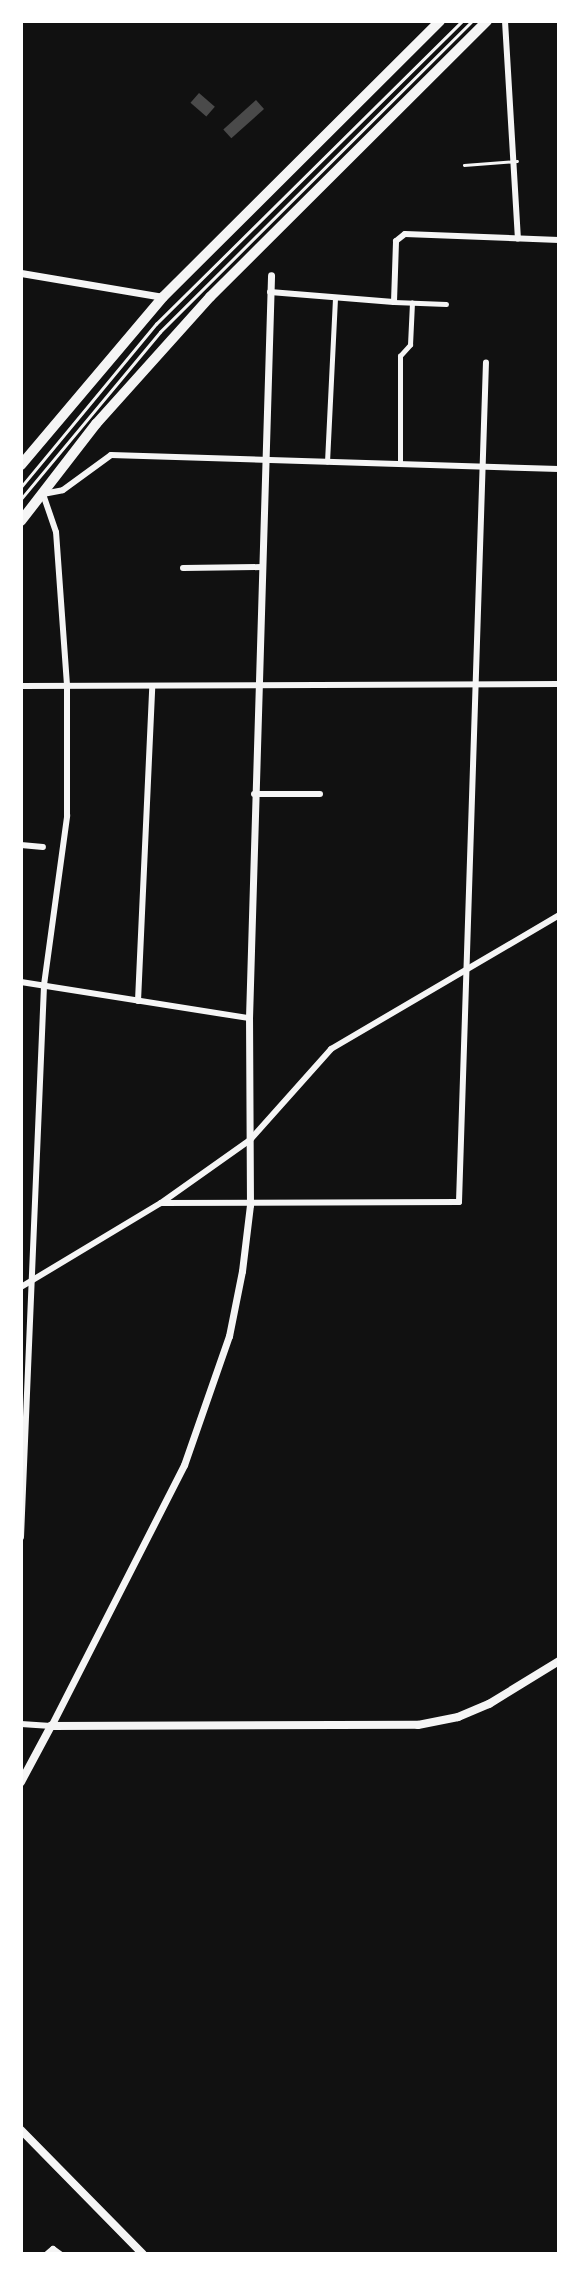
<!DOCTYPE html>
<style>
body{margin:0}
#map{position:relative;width:580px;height:2275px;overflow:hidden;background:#111;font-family:"Work Sans",sans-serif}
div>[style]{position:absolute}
.building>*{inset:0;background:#4a4a4a;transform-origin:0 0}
.service>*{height:2.5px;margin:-1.25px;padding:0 1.25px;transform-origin:1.25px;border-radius:1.25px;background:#f5f5f5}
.pedestrian>*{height:4.5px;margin:-2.25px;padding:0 2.25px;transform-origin:2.25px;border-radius:2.25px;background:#f5f5f5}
.minor>*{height:6px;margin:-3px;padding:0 3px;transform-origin:3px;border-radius:3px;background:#f5f5f5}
.tertiary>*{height:7px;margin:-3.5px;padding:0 3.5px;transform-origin:3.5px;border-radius:3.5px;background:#f5f5f5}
.secondary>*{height:8px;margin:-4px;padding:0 4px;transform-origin:4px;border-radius:4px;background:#f5f5f5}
.trunk>*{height:10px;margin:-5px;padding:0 5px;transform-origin:5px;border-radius:5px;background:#f5f5f5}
span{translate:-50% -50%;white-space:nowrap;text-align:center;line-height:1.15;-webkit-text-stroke:7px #fff;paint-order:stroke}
.frame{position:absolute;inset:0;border:23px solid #fff;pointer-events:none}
</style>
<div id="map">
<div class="building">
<i style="left:199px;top:93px;width:21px;height:13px;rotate:41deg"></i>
<i style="left:256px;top:100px;width:12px;height:44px;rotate:48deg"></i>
</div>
<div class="service">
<i style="left:464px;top:165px;width:53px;rotate:-4.3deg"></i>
<i style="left:21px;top:487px;width:212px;rotate:-50.4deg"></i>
<i style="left:156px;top:324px;width:431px;rotate:-44.7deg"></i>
<i style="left:21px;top:499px;width:217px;rotate:-50.2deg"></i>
<i style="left:160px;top:332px;width:441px;rotate:-44.9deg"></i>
</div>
<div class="pedestrian">
<i style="left:394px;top:302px;width:52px;rotate:2.2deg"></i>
<i style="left:327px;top:462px;width:162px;rotate:-87.2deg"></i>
<i style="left:400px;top:464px;width:108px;rotate:-90deg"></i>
<i style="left:400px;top:356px;width:15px;rotate:-48deg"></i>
<i style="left:410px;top:345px;width:42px;rotate:-87.3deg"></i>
</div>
<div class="minor">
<i style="left:505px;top:21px;width:218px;rotate:86.6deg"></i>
<i style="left:270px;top:292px;width:124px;rotate:4.6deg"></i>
<i style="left:394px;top:302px;width:61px;rotate:-88.1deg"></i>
<i style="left:396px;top:241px;width:11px;rotate:-38deg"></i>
<i style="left:405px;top:234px;width:154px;rotate:2.2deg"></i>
<i style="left:183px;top:568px;width:78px;rotate:-0.7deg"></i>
<i style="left:21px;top:686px;width:538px;rotate:-0.21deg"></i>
<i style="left:254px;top:794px;width:66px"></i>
<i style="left:21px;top:845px;width:22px;rotate:5deg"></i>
<i style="left:21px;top:982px;width:231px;rotate:9deg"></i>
<i style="left:138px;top:1001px;width:314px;rotate:-87.4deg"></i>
<i style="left:161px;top:1203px;width:298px;rotate:-0.2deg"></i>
<i style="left:459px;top:1202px;width:840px;rotate:-88.16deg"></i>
<i style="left:21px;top:1287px;width:163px;rotate:-31deg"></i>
<i style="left:161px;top:1203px;width:109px;rotate:-35.3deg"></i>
<i style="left:250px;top:1140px;width:122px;rotate:-48.3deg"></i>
<i style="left:331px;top:1049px;width:264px;rotate:-30.4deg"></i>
<i style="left:21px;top:1537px;width:552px;rotate:-87.61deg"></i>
<i style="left:44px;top:985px;width:171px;rotate:-82.2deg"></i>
<i style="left:67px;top:816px;width:131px;rotate:-90deg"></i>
<i style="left:67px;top:685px;width:153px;rotate:-94.1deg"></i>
<i style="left:56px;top:532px;width:40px;rotate:-108.9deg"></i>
<i style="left:43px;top:494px;width:20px;rotate:-11deg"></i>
<i style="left:63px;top:490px;width:59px;rotate:-36.1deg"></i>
<i style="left:111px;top:455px;width:448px;rotate:1.8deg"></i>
<i style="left:21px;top:1724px;width:30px;rotate:4deg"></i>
<i style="left:47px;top:2254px;width:8px;rotate:-40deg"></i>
<i style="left:53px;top:2249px;width:9px;rotate:36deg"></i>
</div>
<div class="tertiary">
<i style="left:21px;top:273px;width:144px;rotate:9.6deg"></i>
<i style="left:51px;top:1726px;width:293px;rotate:-63deg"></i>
<i style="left:184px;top:1465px;width:137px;rotate:-70.8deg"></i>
<i style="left:229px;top:1336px;width:66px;rotate:-78.7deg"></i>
<i style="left:242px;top:1271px;width:66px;rotate:-83.1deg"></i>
<i style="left:250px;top:1205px;width:187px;rotate:-90.3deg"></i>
<i style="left:249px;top:1018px;width:743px;rotate:-88.3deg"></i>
</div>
<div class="secondary">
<i style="left:21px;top:1782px;width:64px;rotate:-61.8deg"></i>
<i style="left:51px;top:1726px;width:367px;rotate:-0.2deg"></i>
<i style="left:418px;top:1725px;width:41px;rotate:-11.3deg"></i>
<i style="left:458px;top:1717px;width:34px;rotate:-23deg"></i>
<i style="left:489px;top:1704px;width:82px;rotate:-31.6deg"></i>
<i style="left:21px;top:2130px;width:174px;rotate:45.5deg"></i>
</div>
<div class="trunk">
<i style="left:21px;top:465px;width:220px;rotate:-49.8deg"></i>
<i style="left:163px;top:297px;width:391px;rotate:-44.9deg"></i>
<i style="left:21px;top:521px;width:123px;rotate:-52.3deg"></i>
<i style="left:96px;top:424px;width:171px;rotate:-48.1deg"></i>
<i style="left:210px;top:297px;width:391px;rotate:-44.9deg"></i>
</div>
<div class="frame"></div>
</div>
